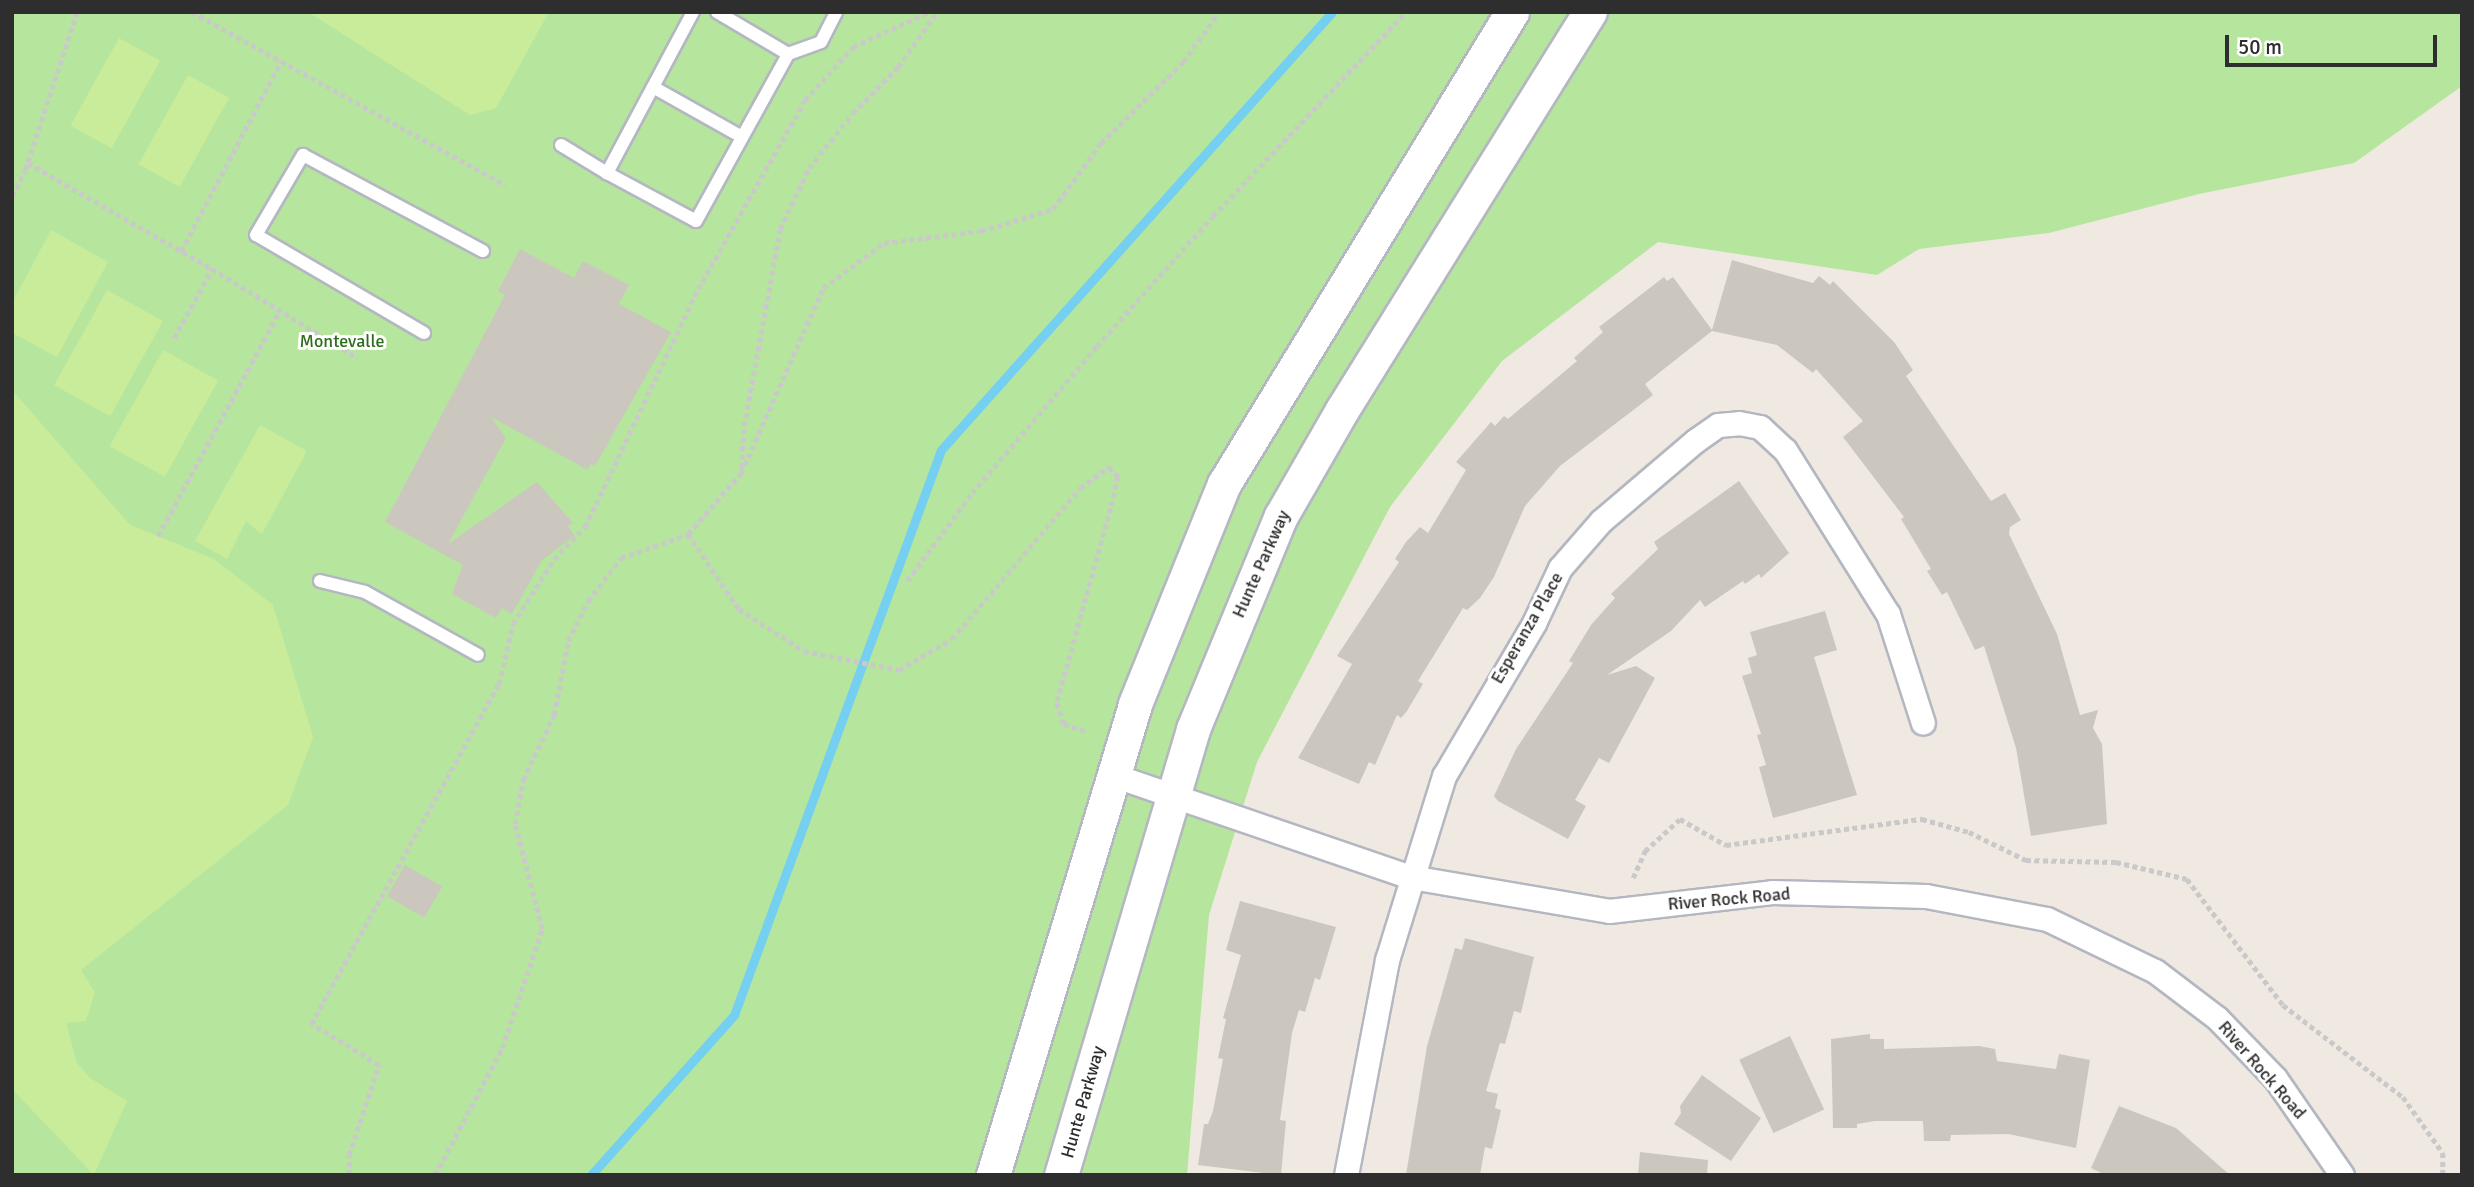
<!DOCTYPE html>
<style>
body{margin:0}
#map{position:relative;width:2474px;height:1187px;overflow:hidden;background:#efe9e1;font-family:Signika,sans-serif}
div>[style]{position:absolute}
.green>*{inset:0;background:#b6e59e}
.pitch>*{inset:0;background:#c9ec9a;transform-origin:0 0}
.stream>*{height:9px;margin:-4.5px;padding:0 4.5px;transform-origin:4.5px;border-radius:4.5px;background:#75cff0}
.building>*{inset:0;background:#cbc7bf;transform-origin:0 0}
.path>*{height:4.5px;margin-top:-2.25px;transform-origin:0;background:repeating-linear-gradient(90deg,#c9c9c9 0 5px,transparent 0 8.5px)}
.roads{filter:drop-shadow(2px 0 #b4b7c1) drop-shadow(-2px 0 #b4b7c1) drop-shadow(0 2px #b4b7c1) drop-shadow(0 -2px #b4b7c1)}
.service>*{height:12px;margin:-6px;padding:0 6px;transform-origin:6px;border-radius:6px;background:#fff}
.minor>*{height:23px;margin:-11.5px;padding:0 11.5px;transform-origin:11.5px;border-radius:11.5px;background:#fff}
.secondary>*{height:33px;margin:-16.5px;padding:0 16.5px;transform-origin:16.5px;border-radius:16.5px;background:#fff}
span{translate:-50% -50%;white-space:nowrap;text-align:center;line-height:1.15;-webkit-text-stroke:6px #fff;paint-order:stroke}
.park-label{font-size:18px;color:#2c6e1b}
.street-label{font-size:18px;color:#2e2e2e}
.frame{position:absolute;inset:0;border:14px solid #2e2e2e;pointer-events:none}
.scale{position:absolute;left:2225px;top:35px;width:212px;height:32px;box-sizing:border-box;border:4px solid #2e2e2e;border-top:0;padding-left:9px;font-size:21px;line-height:24px;white-space:nowrap;color:#2e2e2e;-webkit-text-stroke:5px #fff;paint-order:stroke}
</style>
<div id="map">
<div class="green">
<i style="clip-path:polygon(12px 12px,2462px 12px,2462px 86px,2354px 163px,2199px 194px,2049px 233px,1919px 249px,1877px 275px,1658px 242px,1502px 361px,1390px 507px,1257px 762px,1209px 915px,1187px 1175px,12px 1175px)"></i>
</div>
<div class="pitch">
<i style="clip-path:polygon(308px 12px,549px 12px,496px 108px,470px 115px)"></i>
<i style="left:119px;top:38px;width:47px;height:100px;rotate:29deg"></i>
<i style="left:188px;top:75px;width:47px;height:102px;rotate:29deg"></i>
<i style="clip-path:polygon(51px 230px,108px 262px,57px 357px,12px 333px,12px 303px)"></i>
<i style="left:107px;top:290px;width:64px;height:109px;rotate:29deg"></i>
<i style="left:163px;top:350px;width:63px;height:110px;rotate:29deg"></i>
<i style="clip-path:polygon(12px 390px,130px 525px,214px 559px,273px 605px,313px 737px,288px 805px,81px 970px,95px 992px,86px 1021px,66px 1023px,77px 1063px,90px 1078px,127px 1101px,94px 1175px,12px 1089px)"></i>
<i style="clip-path:polygon(260px 425px,307px 451px,262px 534px,246px 521px,227px 559px,195px 541px)"></i>
</div>
<div class="stream">
<i style="left:591px;top:1175px;width:215px;rotate:-48.2deg"></i>
<i style="left:734px;top:1015px;width:602px;rotate:-69.88deg"></i>
<i style="left:941px;top:450px;width:587px;rotate:-48.24deg"></i>
</div>
<div class="building">
<i style="clip-path:polygon(520px 249px,574px 278px,583px 261px,629px 285px,619px 304px,671px 332px,595px 466px,591px 463px,588px 470px,491px 417px,506px 438px,448px 544px,537px 482px,573px 523px,568px 526px,575px 536px,542px 560px,512px 614px,502px 608px,496px 618px,452px 594px,463px 565px,385px 522px,505px 295px,498px 291px)"></i>
<i style="clip-path:polygon(1732px 260px,1813px 283px,1819px 276px,1830px 285px,1833px 281px,1894px 342px,1913px 370px,1906px 376px,1991px 501px,2005px 493px,2021px 520px,2010px 527px,2009px 534px,2057px 634px,2080px 715px,2098px 710px,2093px 728px,2102px 744px,2107px 824px,2031px 836px,2016px 748px,1984px 646px,1975px 650px,1947px 592px,1942px 595px,1927px 571px,1931px 569px,1901px 519px,1904px 517px,1843px 437px,1863px 421px,1816px 369px,1813px 373px,1777px 345px,1712px 331px,1645px 384px,1653px 395px,1560px 466px,1525px 506px,1494px 577px,1480px 598px,1467px 610px,1463px 608px,1418px 681px,1423px 684px,1407px 711px,1401px 718px,1397px 715px,1375px 765px,1369px 762px,1359px 784px,1298px 758px,1352px 664px,1337px 656px,1399px 562px,1395px 559px,1406px 542px,1420px 527px,1428px 533px,1466px 470px,1456px 462px,1491px 422px,1495px 426px,1504px 416px,1508px 419px,1577px 361px,1574px 358px,1603px 332px,1599px 327px,1664px 277px,1667px 281px,1673px 277px,1712px 330px)"></i>
<i style="clip-path:polygon(1739px 481px,1789px 553px,1761px 578px,1759px 574px,1745px 584px,1743px 581px,1705px 607px,1700px 600px,1671px 631px,1607px 675px,1636px 666px,1655px 678px,1609px 763px,1599px 758px,1575px 800px,1586px 806px,1568px 839px,1498px 801px,1494px 796px,1516px 749px,1573px 663px,1569px 661px,1591px 625px,1615px 598px,1611px 594px,1658px 549px,1654px 542px)"></i>
<i style="clip-path:polygon(1825px 611px,1837px 650px,1814px 657px,1857px 795px,1773px 818px,1759px 767px,1766px 765px,1757px 735px,1761px 734px,1742px 676px,1752px 673px,1748px 658px,1757px 655px,1750px 632px)"></i>
<i style="left:405px;top:865px;width:43px;height:36px;rotate:30deg"></i>
<i style="clip-path:polygon(1240px 901px,1336px 927px,1320px 980px,1315px 978px,1305px 1012px,1299px 1010px,1292px 1033px,1280px 1120px,1286px 1121px,1281px 1175px,1198px 1165px,1204px 1124px,1208px 1124px,1213px 1111px,1223px 1059px,1218px 1058px,1226px 1019px,1223px 1018px,1241px 955px,1226px 950px)"></i>
<i style="clip-path:polygon(1465px 938px,1534px 957px,1521px 1013px,1514px 1011px,1505px 1044px,1500px 1043px,1486px 1091px,1498px 1094px,1495px 1108px,1501px 1110px,1492px 1149px,1485px 1147px,1480px 1175px,1406px 1175px,1427px 1046px,1455px 948px,1462px 950px)"></i>
<i style="clip-path:polygon(1870px 1034px,1870px 1039px,1884px 1039px,1884px 1049px,1979px 1046px,1995px 1049px,1997px 1061px,2056px 1069px,2059px 1054px,2090px 1060px,2076px 1148px,2008px 1134px,1951px 1135px,1950px 1141px,1924px 1141px,1923px 1121px,1875px 1121px,1857px 1124px,1857px 1128px,1833px 1128px,1831px 1039px)"></i>
<i style="left:1790px;top:1036px;width:81px;height:56px;rotate:65deg"></i>
<i style="clip-path:polygon(1702px 1075px,1761px 1118px,1731px 1161px,1674px 1124px,1681px 1113px,1680px 1106px)"></i>
<i style="clip-path:polygon(2119px 1106px,2176px 1128px,2230px 1175px,2105px 1175px,2091px 1168px)"></i>
<i style="clip-path:polygon(1640px 1152px,1708px 1160px,1707px 1175px,1638px 1175px)"></i>
</div>
<div class="path">
<i style="left:192px;top:12px;width:358px;rotate:28.9deg"></i>
<i style="left:28px;top:163px;width:212px;rotate:29.9deg"></i>
<i style="left:12px;top:196px;width:29px;rotate:-63deg"></i>
<i style="left:25px;top:170px;width:166px;rotate:-71.8deg"></i>
<i style="left:181px;top:251px;width:215px;rotate:-62.2deg"></i>
<i style="left:174px;top:338px;width:79px;rotate:-61.2deg"></i>
<i style="left:212px;top:269px;width:171px;rotate:31.4deg"></i>
<i style="left:741px;top:468px;width:42px;rotate:-85.9deg"></i>
<i style="left:744px;top:426px;width:200px;rotate:-79.6deg"></i>
<i style="left:780px;top:229px;width:68px;rotate:-64.6deg"></i>
<i style="left:809px;top:168px;width:70px;rotate:-51.3deg"></i>
<i style="left:853px;top:113px;width:64px;rotate:-45.6deg"></i>
<i style="left:898px;top:67px;width:67px;rotate:-54.7deg"></i>
<i style="left:688px;top:534px;width:91px;rotate:55.8deg"></i>
<i style="left:739px;top:609px;width:77px;rotate:32.9deg"></i>
<i style="left:804px;top:651px;width:97px;rotate:11.3deg"></i>
<i style="left:899px;top:670px;width:61px;rotate:-30.3deg"></i>
<i style="left:952px;top:639px;width:198px;rotate:-49.7deg"></i>
<i style="left:1080px;top:488px;width:36px;rotate:-36deg"></i>
<i style="left:1109px;top:467px;width:13px;rotate:45deg"></i>
<i style="left:1118px;top:476px;width:33px;rotate:102deg"></i>
<i style="left:1111px;top:508px;width:202px;rotate:105.5deg"></i>
<i style="left:1057px;top:703px;width:22px;rotate:72deg"></i>
<i style="left:1064px;top:724px;width:22px;rotate:18deg"></i>
<i style="left:158px;top:536px;width:257px;rotate:-61.6deg"></i>
<i style="left:907px;top:581px;width:109px;rotate:-53.5deg"></i>
<i style="left:972px;top:493px;width:193px;rotate:-49.6deg"></i>
<i style="left:1097px;top:346px;width:174px;rotate:-48.3deg"></i>
<i style="left:1213px;top:216px;width:281px;rotate:-46.6deg"></i>
<i style="left:1633px;top:878px;width:30px;rotate:-66deg"></i>
<i style="left:1645px;top:851px;width:47px;rotate:-42.4deg"></i>
<i style="left:1680px;top:819px;width:53px;rotate:29.5deg"></i>
<i style="left:1726px;top:845px;width:198px;rotate:-7.6deg"></i>
<i style="left:1922px;top:819px;width:49px;rotate:15.5deg"></i>
<i style="left:1969px;top:832px;width:64px;rotate:26.2deg"></i>
<i style="left:2026px;top:860px;width:90px;rotate:1.3deg"></i>
<i style="left:2116px;top:862px;width:73px;rotate:13.5deg"></i>
<i style="left:2187px;top:879px;width:158px;rotate:52.7deg"></i>
<i style="left:2283px;top:1005px;width:151px;rotate:37.5deg"></i>
<i style="left:2403px;top:1097px;width:69px;rotate:54.5deg"></i>
<i style="left:2443px;top:1153px;width:22px;rotate:90deg"></i>
<i style="left:349px;top:1175px;width:20px;rotate:-90deg"></i>
<i style="left:349px;top:1155px;width:95px;rotate:-71.6deg"></i>
<i style="left:379px;top:1065px;width:79px;rotate:-148.9deg"></i>
<i style="left:311px;top:1024px;width:389px;rotate:-61.1deg"></i>
<i style="left:499px;top:684px;width:62px;rotate:-76.9deg"></i>
<i style="left:513px;top:624px;width:77px;rotate:-57.8deg"></i>
<i style="left:554px;top:559px;width:45px;rotate:-45.9deg"></i>
<i style="left:585px;top:527px;width:263px;rotate:-64.6deg"></i>
<i style="left:698px;top:289px;width:217px;rotate:-60.5deg"></i>
<i style="left:805px;top:100px;width:72px;rotate:-47.8deg"></i>
<i style="left:853px;top:47px;width:83px;rotate:-25deg"></i>
<i style="left:435px;top:1175px;width:144px;rotate:-62.2deg"></i>
<i style="left:502px;top:1048px;width:126px;rotate:-71.4deg"></i>
<i style="left:542px;top:929px;width:108px;rotate:-104.4deg"></i>
<i style="left:515px;top:824px;width:45px;rotate:-79.7deg"></i>
<i style="left:523px;top:780px;width:72px;rotate:-64.5deg"></i>
<i style="left:554px;top:715px;width:75px;rotate:-79.3deg"></i>
<i style="left:568px;top:641px;width:45px;rotate:-63.4deg"></i>
<i style="left:588px;top:601px;width:54px;rotate:-52.5deg"></i>
<i style="left:621px;top:558px;width:71px;rotate:-19.7deg"></i>
<i style="left:688px;top:534px;width:81px;rotate:-49deg"></i>
<i style="left:741px;top:473px;width:202px;rotate:-66.1deg"></i>
<i style="left:823px;top:288px;width:76px;rotate:-36.4deg"></i>
<i style="left:884px;top:243px;width:98px;rotate:-7.1deg"></i>
<i style="left:981px;top:231px;width:75px;rotate:-17deg"></i>
<i style="left:1053px;top:209px;width:82px;rotate:-54deg"></i>
<i style="left:1101px;top:143px;width:115px;rotate:-44.6deg"></i>
<i style="left:1183px;top:62px;width:62px;rotate:-54.2deg"></i>
</div>
<div class="roads">
<div class="service">
<i style="left:693px;top:12px;width:183px;rotate:118.1deg"></i>
<i style="left:607px;top:173px;width:101px;rotate:28.3deg"></i>
<i style="left:696px;top:221px;width:191px;rotate:-61.1deg"></i>
<i style="left:788px;top:54px;width:35px;rotate:-20deg"></i>
<i style="left:821px;top:42px;width:34px;rotate:-63deg"></i>
<i style="left:717px;top:12px;width:82px;rotate:30.6deg"></i>
<i style="left:653px;top:87px;width:102px;rotate:29.3deg"></i>
<i style="left:561px;top:145px;width:54px;rotate:31.3deg"></i>
<i style="left:424px;top:333px;width:194px;rotate:-149.7deg"></i>
<i style="left:256px;top:235px;width:93px;rotate:-59.6deg"></i>
<i style="left:303px;top:155px;width:204px;rotate:28.1deg"></i>
<i style="left:320px;top:581px;width:46px;rotate:13.7deg"></i>
<i style="left:365px;top:592px;width:129px;rotate:29.1deg"></i>
</div>
<div class="minor">
<i style="left:1113px;top:775px;width:315px;rotate:18.9deg"></i>
<i style="left:1411px;top:877px;width:201px;rotate:9.7deg"></i>
<i style="left:1609px;top:911px;width:164px;rotate:-6.6deg"></i>
<i style="left:1772px;top:892px;width:154px;rotate:1.5deg"></i>
<i style="left:1926px;top:896px;width:123px;rotate:10.8deg"></i>
<i style="left:2047px;top:919px;width:120px;rotate:25.7deg"></i>
<i style="left:2155px;top:971px;width:78px;rotate:37.2deg"></i>
<i style="left:2217px;top:1018px;width:83px;rotate:46deg"></i>
<i style="left:2275px;top:1078px;width:118px;rotate:55.4deg"></i>
<i style="left:1346px;top:1175px;width:219px;rotate:-79.2deg"></i>
<i style="left:1387px;top:960px;width:193px;rotate:-72.8deg"></i>
<i style="left:1444px;top:776px;width:178px;rotate:-59.5deg"></i>
<i style="left:1534px;top:623px;width:61px;rotate:-64.7deg"></i>
<i style="left:1560px;top:568px;width:62px;rotate:-48.9deg"></i>
<i style="left:1601px;top:521px;width:123px;rotate:-40.4deg"></i>
<i style="left:1695px;top:441px;width:28px;rotate:-35deg"></i>
<i style="left:1718px;top:425px;width:21px;rotate:-5deg"></i>
<i style="left:1739px;top:423px;width:21px;rotate:11deg"></i>
<i style="left:1760px;top:427px;width:34px;rotate:43deg"></i>
<i style="left:1785px;top:450px;width:194px;rotate:57.9deg"></i>
<i style="left:1888px;top:614px;width:114px;rotate:72.2deg"></i>
</div>
<div class="secondary">
<i style="left:993px;top:1175px;width:492px;rotate:-73.2deg"></i>
<i style="left:1135px;top:704px;width:237px;rotate:-68deg"></i>
<i style="left:1224px;top:484px;width:553px;rotate:-58.61deg"></i>
<i style="left:1061px;top:1175px;width:465px;rotate:-73.5deg"></i>
<i style="left:1193px;top:729px;width:230px;rotate:-67.6deg"></i>
<i style="left:1281px;top:516px;width:122px;rotate:-60.1deg"></i>
<i style="left:1342px;top:410px;width:469px;rotate:-58.1deg"></i>
</div>
</div>
<div class="park-label">
<span style="left:342px;top:341px">Montevalle</span>
</div>
<div class="street-label">
<span style="left:1261px;top:564px;rotate:-66deg">Hunte Parkway</span>
<span style="left:1527px;top:628px;rotate:-60deg">Esperanza Place</span>
<span style="left:1729px;top:899px;rotate:-5deg">River Rock Road</span>
<span style="left:2262px;top:1070px;rotate:49deg">River Rock Road</span>
<span style="left:1083px;top:1102px;rotate:-74deg">Hunte Parkway</span>
</div>
<div class="frame"></div>
<div class="scale">50 m</div>
</div>
